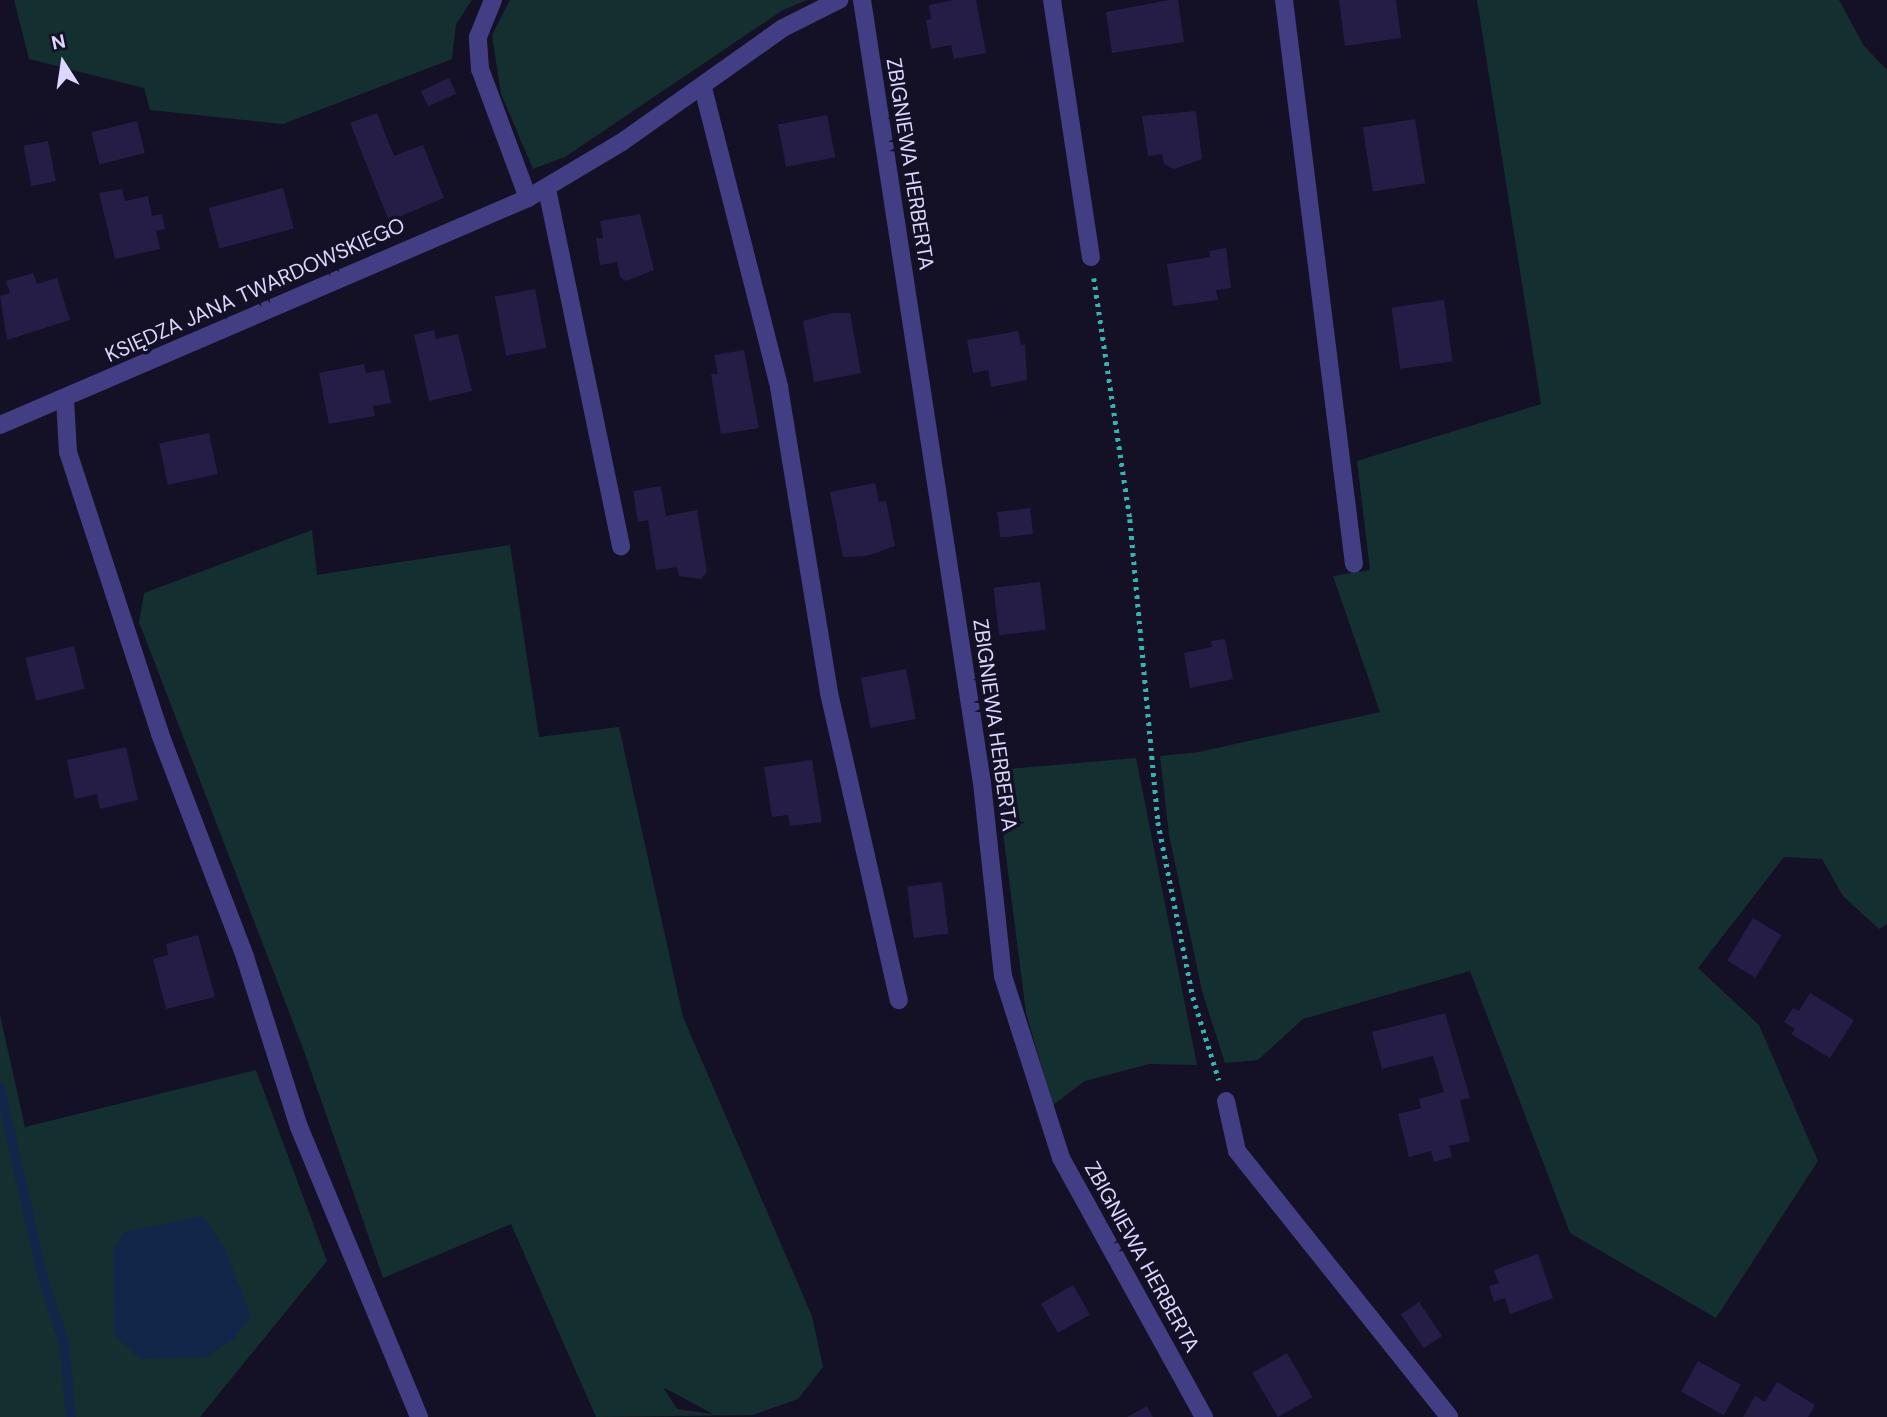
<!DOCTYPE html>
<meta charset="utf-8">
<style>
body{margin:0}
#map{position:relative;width:1887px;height:1417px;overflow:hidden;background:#141026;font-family:"DM Sans",sans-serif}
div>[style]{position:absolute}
.green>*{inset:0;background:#142f2f}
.water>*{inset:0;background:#112649}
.stream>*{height:10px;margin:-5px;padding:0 5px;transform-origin:5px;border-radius:5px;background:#112649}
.building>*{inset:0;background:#261d46;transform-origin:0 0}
.path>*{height:4.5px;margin-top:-2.25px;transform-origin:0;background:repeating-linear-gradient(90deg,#35b3ac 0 3.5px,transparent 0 8.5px)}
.street>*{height:18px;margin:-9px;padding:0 9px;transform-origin:9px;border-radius:9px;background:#413e83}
span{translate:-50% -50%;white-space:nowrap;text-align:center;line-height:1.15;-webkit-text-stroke:7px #141026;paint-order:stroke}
.street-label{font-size:21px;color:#dcd7fd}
.north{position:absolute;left:28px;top:28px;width:70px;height:70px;-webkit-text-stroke:5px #141026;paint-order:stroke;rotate:348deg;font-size:19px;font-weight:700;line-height:28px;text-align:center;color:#dcd7fd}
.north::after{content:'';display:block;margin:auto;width:24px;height:32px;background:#dcd7fd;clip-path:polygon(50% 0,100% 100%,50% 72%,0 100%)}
</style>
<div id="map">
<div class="green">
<i style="clip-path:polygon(14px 0,472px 0,456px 24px,452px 59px,283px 124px,150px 110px,144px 88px,29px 59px)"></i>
<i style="clip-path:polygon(510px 0,807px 0,783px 10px,565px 157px,533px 169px,501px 94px,492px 35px)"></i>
<i style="clip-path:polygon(1477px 0,1839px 0,1864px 46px,1887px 70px,1887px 924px,1879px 929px,1843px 896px,1822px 859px,1784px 857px,1698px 968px,1759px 1025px,1818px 1161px,1716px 1318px,1570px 1233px,1470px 971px,1303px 1019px,1258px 1060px,1225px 1063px,1202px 991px,1169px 835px,1160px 756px,1199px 752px,1380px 712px,1333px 576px,1370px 570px,1357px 461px,1541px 404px)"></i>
<i style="clip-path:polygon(evenodd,312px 530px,317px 575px,510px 545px,539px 737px,619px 727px,683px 1017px,812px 1316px,823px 1367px,798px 1399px,753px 1415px,596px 1417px,511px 1224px,383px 1278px,304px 1051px,139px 622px,144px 593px,312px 530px,663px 1387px,713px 1414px,677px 1409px,663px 1387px)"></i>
<i style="clip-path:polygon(1136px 758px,1197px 1065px,1149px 1064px,1085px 1081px,1053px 1105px,1026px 1013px,995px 770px)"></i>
<i style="clip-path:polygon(0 1015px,25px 1127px,256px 1070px,327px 1261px,200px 1417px,0 1417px)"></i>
</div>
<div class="water">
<i style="clip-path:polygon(203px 1216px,224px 1247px,251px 1316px,234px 1339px,205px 1357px,140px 1359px,114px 1334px,113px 1250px,124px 1232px)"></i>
</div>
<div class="stream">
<i style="left:0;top:1088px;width:192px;rotate:77.3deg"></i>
<i style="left:42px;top:1275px;width:71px;rotate:72.1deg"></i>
<i style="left:64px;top:1343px;width:74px;rotate:84.6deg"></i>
</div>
<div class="building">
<i style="clip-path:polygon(954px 0,976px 0,986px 53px,954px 59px,951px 45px,931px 49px,926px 20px,931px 19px,929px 5px)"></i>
<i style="clip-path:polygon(1169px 0,1178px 0,1184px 42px,1112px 53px,1106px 12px)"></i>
<i style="clip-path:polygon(1339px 0,1396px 0,1401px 38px,1345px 46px)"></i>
<i style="left:449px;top:78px;width:17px;height:31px;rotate:65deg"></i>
<i style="clip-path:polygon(1196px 111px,1202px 159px,1174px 169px,1164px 164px,1162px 154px,1148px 156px,1142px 116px)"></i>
<i style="clip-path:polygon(377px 113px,394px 156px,423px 145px,444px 198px,389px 221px,350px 123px)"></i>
<i style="left:827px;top:115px;width:43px;height:50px;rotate:79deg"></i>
<i style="left:1415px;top:119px;width:65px;height:53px;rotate:81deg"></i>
<i style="left:137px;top:121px;width:33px;height:47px;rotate:76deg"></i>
<i style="left:48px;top:141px;width:41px;height:25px;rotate:79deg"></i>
<i style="left:283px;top:188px;width:42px;height:77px;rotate:75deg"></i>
<i style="clip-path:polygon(122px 189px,125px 201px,148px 196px,152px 216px,162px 214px,165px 229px,156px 231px,160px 249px,115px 259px,99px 193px)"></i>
<i style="clip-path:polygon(640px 214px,654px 270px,626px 281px,620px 277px,617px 262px,600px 265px,596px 238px,603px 238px,600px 221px)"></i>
<i style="clip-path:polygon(1226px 248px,1231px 288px,1216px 290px,1218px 300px,1173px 306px,1167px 264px,1210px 257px,1209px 251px)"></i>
<i style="clip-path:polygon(33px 273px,37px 284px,57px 278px,70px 320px,7px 340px,0 296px,10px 293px,6px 281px)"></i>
<i style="left:535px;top:289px;width:60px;height:41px;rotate:79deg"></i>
<i style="left:1444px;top:300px;width:62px;height:53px;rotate:82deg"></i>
<i style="clip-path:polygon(833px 313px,850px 313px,861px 373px,814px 382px,803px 321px)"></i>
<i style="clip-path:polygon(434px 330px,436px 339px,458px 334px,472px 391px,429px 401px,414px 335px)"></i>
<i style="clip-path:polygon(1018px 331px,1021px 345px,1025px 344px,1027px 380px,991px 387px,988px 370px,973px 373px,967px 340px)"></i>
<i style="clip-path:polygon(744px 350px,759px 428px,721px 434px,711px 374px,718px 374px,714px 355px)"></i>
<i style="clip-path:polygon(364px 364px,366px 373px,384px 370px,391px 403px,373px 406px,375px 416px,329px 424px,319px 373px)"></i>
<i style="left:209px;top:433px;width:42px;height:51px;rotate:78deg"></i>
<i style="clip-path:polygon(875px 483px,879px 502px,886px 501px,895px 546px,867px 556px,843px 557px,830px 492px)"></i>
<i style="clip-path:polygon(661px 486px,666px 516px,697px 510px,707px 572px,701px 579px,679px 576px,677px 567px,656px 570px,648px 520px,638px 522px,633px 491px)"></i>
<i style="left:1030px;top:508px;width:26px;height:33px;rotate:83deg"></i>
<i style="left:1040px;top:582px;width:48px;height:47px;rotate:83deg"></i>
<i style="clip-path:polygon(1225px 639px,1233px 679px,1190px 688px,1184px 653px,1212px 647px,1211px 641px)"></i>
<i style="left:74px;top:646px;width:44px;height:50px;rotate:76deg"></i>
<i style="left:906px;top:669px;width:51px;height:46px;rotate:79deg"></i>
<i style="clip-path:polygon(126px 747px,138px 800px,100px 809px,97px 794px,75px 799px,67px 760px)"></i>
<i style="clip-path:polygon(812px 760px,822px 822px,790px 826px,788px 815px,772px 817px,764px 767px)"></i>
<i style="left:942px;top:882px;width:52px;height:35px;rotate:83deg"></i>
<i style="left:1753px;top:918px;width:33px;height:50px;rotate:31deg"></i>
<i style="clip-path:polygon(198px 935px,215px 997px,166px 1009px,153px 959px,168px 955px,166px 944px)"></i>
<i style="clip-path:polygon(1810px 993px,1854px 1020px,1830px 1058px,1791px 1034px,1795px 1029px,1784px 1022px,1793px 1008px,1799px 1011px)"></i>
<i style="clip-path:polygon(1445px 1013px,1470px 1098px,1460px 1100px,1470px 1141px,1449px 1146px,1452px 1157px,1434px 1162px,1431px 1151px,1409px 1157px,1398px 1114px,1421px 1108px,1419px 1099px,1444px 1092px,1433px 1056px,1382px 1069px,1372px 1032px)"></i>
<i style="clip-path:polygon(1538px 1254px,1553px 1298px,1510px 1314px,1505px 1298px,1494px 1302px,1489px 1286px,1499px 1283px,1494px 1270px)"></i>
<i style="left:1073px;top:1285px;width:34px;height:37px;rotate:60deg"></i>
<i style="left:1419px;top:1302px;width:41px;height:22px;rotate:56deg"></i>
<i style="left:1287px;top:1353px;width:51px;height:40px;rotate:60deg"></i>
<i style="left:1698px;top:1361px;width:49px;height:35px;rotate:29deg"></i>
<i style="clip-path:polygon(1777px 1382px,1815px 1405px,1808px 1417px,1743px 1417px,1755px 1396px,1765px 1402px)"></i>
<i style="clip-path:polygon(1147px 1406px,1153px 1417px,1127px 1417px)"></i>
</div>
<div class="path">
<i style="left:1094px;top:278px;width:244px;rotate:81.5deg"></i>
<i style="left:1130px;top:519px;width:304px;rotate:84.7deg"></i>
<i style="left:1158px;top:822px;width:178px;rotate:78.7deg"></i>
<i style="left:1193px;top:997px;width:87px;rotate:72.6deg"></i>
</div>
<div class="street">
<i style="left:862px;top:0;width:792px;rotate:81.29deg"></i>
<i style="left:982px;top:783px;width:194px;rotate:83.8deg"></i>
<i style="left:1003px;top:976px;width:191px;rotate:72.3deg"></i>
<i style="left:1061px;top:1158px;width:296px;rotate:61.1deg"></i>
<i style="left:1052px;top:0;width:260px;rotate:81.4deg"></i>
<i style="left:1284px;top:0;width:568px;rotate:82.93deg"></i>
<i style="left:703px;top:88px;width:309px;rotate:75.7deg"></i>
<i style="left:779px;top:387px;width:310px;rotate:80.7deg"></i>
<i style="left:829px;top:693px;width:315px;rotate:77.2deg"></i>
<i style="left:547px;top:189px;width:365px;rotate:78.3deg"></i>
<i style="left:528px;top:198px;width:109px;rotate:-30.8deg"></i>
<i style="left:622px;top:142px;width:197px;rotate:-35.3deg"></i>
<i style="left:783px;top:28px;width:63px;rotate:-26.6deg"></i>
<i style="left:65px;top:399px;width:53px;rotate:86.8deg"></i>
<i style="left:68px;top:452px;width:297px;rotate:71.9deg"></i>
<i style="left:160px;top:734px;width:239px;rotate:69.1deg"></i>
<i style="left:245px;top:957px;width:178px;rotate:72.4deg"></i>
<i style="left:299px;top:1127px;width:314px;rotate:67.5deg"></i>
<i style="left:0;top:425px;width:575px;rotate:-23.26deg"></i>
<i style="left:528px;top:198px;width:138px;rotate:-110.4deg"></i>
<i style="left:480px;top:69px;width:32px;rotate:-94deg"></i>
<i style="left:478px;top:37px;width:40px;rotate:-68deg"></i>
<i style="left:1226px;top:1101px;width:51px;rotate:77.6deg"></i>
<i style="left:1237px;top:1151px;width:340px;rotate:51.4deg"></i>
</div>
<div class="street-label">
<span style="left:910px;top:164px;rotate:81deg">ZBIGNIEWA HERBERTA</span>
<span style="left:255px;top:290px;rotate:-24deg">KSIĘDZA JANA TWARDOWSKIEGO</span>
<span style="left:995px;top:725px;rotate:82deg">ZBIGNIEWA HERBERTA</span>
<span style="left:1142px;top:1257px;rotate:61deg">ZBIGNIEWA HERBERTA</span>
</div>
<div class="north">N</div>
</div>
